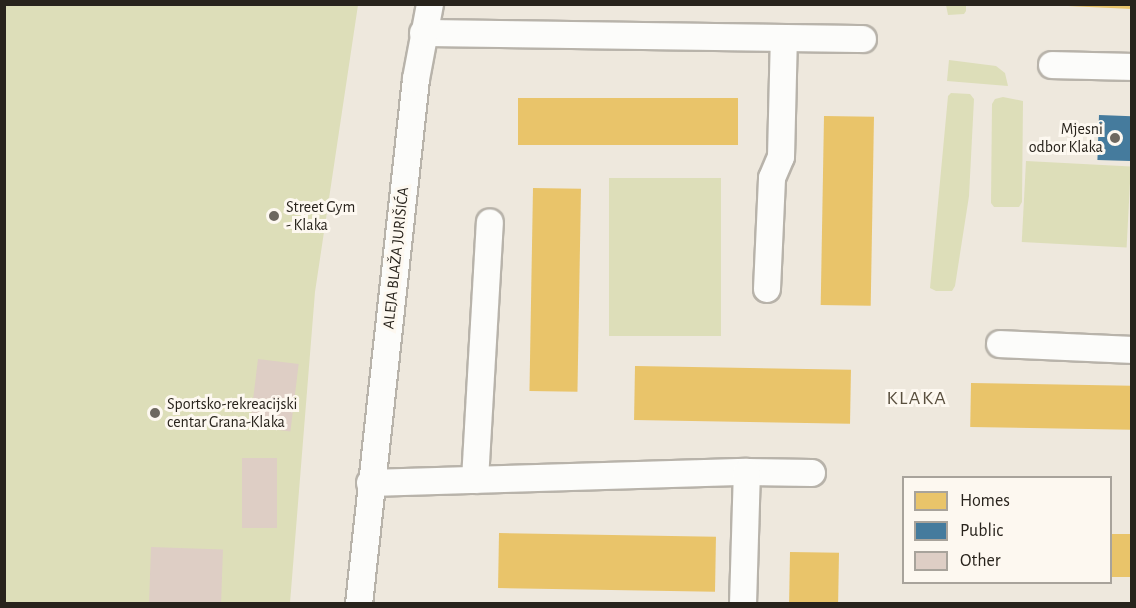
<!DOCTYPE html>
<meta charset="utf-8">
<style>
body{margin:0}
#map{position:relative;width:1136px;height:608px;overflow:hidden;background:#eee8dd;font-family:"Alegreya Sans",sans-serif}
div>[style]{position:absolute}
.green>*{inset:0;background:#dddeb9;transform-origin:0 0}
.homes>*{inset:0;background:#e9c46a;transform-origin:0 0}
.public>*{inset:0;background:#457b9d;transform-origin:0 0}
.building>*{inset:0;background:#decec5;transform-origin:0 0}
.roads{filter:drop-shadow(2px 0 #b8b3aa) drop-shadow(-2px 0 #b8b3aa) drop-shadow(0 2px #b8b3aa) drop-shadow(0 -2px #b8b3aa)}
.minor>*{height:26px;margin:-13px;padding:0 13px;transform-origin:13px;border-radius:13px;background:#fcfcfa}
.dots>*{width:16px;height:16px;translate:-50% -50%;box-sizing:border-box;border:3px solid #fdf8f0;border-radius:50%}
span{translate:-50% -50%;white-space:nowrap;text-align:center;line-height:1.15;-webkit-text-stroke:6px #fdf8f0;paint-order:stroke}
.poi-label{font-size:16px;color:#28231c}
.right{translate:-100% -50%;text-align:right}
.left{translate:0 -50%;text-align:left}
.street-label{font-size:16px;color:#28231c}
.quarter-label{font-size:20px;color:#594f3e;letter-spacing:1.5px}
.frame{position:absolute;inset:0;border:6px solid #28231c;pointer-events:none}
.legend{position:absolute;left:902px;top:476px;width:210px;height:108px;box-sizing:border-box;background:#fdf8f0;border:2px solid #a8a39b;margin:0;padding:8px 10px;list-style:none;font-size:18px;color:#28231c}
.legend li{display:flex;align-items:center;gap:12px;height:30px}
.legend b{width:30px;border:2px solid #a8a39b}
</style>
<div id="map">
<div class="green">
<i style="clip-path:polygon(4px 5px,358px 5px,315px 292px,290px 603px,5px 603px)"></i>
<i style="clip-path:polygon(946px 5px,966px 5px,966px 11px,964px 14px,948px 15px)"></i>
<i style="clip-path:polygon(949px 60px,996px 66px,1005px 73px,1008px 86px,947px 81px)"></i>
<i style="clip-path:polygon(951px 93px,970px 94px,974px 99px,969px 196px,955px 286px,952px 291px,936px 291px,930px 288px,948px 96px)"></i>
<i style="clip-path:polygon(1003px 97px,1023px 101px,1022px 202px,1019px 207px,994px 207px,991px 203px,992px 104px,995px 99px)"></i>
<i style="left:1026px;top:161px;width:105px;height:81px;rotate:3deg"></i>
<i style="left:721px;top:178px;width:158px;height:112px;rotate:90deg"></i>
</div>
<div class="homes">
<i style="clip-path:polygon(1068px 4px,1132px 4px,1132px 9px,1068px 6px)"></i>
<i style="left:518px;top:98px;width:220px;height:47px"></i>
<i style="left:824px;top:116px;width:50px;height:189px;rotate:1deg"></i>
<i style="left:533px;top:188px;width:48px;height:203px;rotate:1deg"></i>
<i style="left:635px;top:366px;width:216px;height:54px;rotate:1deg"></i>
<i style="left:971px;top:383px;width:161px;height:44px;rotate:1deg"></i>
<i style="left:499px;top:533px;width:217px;height:55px;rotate:1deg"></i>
<i style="left:1110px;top:534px;width:22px;height:43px"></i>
<i style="left:790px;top:552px;width:49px;height:52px;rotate:1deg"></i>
</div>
<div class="public">
<i style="left:1099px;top:115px;width:33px;height:45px;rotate:2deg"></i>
</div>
<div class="building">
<i style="left:258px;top:359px;width:41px;height:68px;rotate:7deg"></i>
<i style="left:242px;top:458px;width:35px;height:70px"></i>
<i style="left:151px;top:547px;width:72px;height:57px;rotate:2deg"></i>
</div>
<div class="roads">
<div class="minor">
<i style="left:423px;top:33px;width:440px;rotate:0.8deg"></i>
<i style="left:1052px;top:65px;width:80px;rotate:1.4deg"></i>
<i style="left:767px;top:289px;width:111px;rotate:-87.4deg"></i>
<i style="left:772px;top:178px;width:23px;rotate:-67deg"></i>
<i style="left:781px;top:157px;width:119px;rotate:-88.6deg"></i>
<i style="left:1000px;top:344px;width:132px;rotate:2.6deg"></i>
<i style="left:475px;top:480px;width:258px;rotate:-86.7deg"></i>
<i style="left:370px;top:483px;width:377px;rotate:-1.7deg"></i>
<i style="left:747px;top:472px;width:65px;rotate:0.9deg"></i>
<i style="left:359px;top:604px;width:528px;rotate:-83.8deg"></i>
<i style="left:416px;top:79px;width:76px;rotate:-79.4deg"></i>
<i style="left:743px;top:604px;width:132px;rotate:-88.3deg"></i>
</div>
</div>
<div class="dots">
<i style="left:1115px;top:138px;background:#6d6860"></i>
<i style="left:274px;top:216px;background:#6d6860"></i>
<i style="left:155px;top:413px;background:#6d6860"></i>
</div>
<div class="poi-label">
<span class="right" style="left:1103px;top:138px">Mjesni<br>odbor Klaka</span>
<span class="left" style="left:286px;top:216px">Street Gym<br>- Klaka</span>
<span class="left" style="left:167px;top:413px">Sportsko-rekreacijski<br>centar Grana-Klaka</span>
</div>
<div class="street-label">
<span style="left:396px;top:258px;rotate:-84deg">ALEJA BLAŽA JURIŠIĆA</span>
</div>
<div class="quarter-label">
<span style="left:917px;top:398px">KLAKA</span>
</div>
<div class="frame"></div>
<ul class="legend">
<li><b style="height:16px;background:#e9c46a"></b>Homes</li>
<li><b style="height:16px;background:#457b9d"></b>Public</li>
<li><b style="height:16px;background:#decec5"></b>Other</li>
</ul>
</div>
